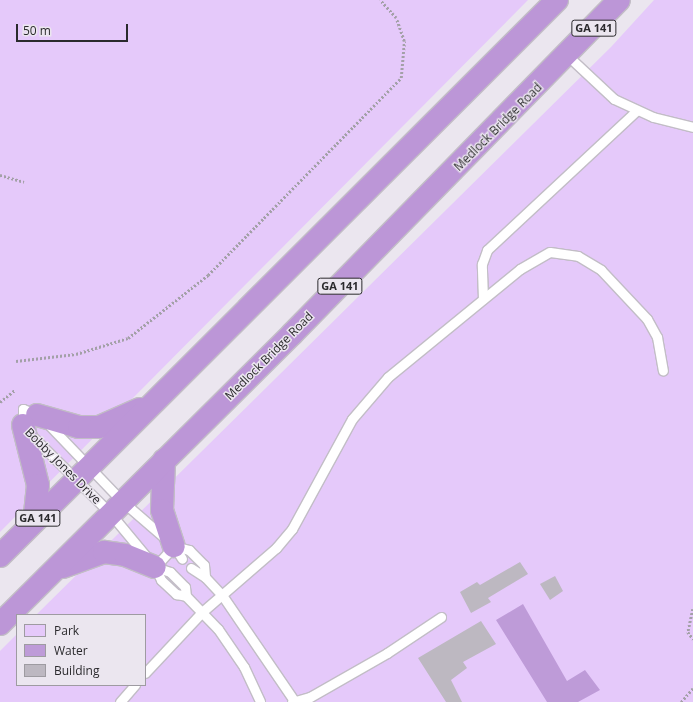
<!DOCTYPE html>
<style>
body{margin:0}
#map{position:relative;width:693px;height:702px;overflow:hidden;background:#ebe6ef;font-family:"Open Sans",sans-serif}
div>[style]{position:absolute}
.green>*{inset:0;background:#e5c9fa}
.water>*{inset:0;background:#be9bd8}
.building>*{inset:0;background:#bdb8c1}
.path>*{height:2.5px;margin-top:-1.25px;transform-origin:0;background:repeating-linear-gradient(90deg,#a3a0a7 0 2px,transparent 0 4px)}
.roads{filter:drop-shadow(1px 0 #c2bdc6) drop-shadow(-1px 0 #c2bdc6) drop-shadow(0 1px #c2bdc6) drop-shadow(0 -1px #c2bdc6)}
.service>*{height:9px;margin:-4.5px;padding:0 4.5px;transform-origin:4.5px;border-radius:4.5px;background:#fff}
.trunk>*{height:22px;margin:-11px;padding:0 11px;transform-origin:11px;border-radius:11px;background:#bc96d7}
span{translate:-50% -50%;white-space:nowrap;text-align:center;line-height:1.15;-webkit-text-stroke:3px #ebe6ef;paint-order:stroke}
.shield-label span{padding:1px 3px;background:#ebe6ef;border:1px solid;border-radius:3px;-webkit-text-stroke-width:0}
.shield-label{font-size:11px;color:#2b2a2d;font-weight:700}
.street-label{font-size:12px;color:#2b2a2d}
.legend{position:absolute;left:16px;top:614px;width:130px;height:72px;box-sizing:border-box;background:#ebe6ef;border:1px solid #9e9ba1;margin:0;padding:5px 7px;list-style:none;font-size:12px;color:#2b2a2d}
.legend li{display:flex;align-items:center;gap:8px;height:20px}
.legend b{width:20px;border:1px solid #9e9ba1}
.scale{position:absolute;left:16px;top:24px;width:112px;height:18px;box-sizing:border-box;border:2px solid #2b2a2d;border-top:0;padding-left:5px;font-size:12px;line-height:14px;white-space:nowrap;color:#2b2a2d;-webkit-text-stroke:3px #ebe6ef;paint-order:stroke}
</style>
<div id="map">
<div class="green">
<i style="clip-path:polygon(0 0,528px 0,0 532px)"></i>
<i style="clip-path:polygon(654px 0,693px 0,693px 702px,0 702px,0 651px,17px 634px,17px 685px,145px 685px,145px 615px,36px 615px,611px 47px)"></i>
</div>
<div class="water">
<i style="clip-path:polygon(523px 604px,567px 681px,585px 670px,600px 690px,578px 702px,547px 702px,496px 620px)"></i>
</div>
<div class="building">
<i style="clip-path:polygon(520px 562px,528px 574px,488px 598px,491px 602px,471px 613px,460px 592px,477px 582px,480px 585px)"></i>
<i style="clip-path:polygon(555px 576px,563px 591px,550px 600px,540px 584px)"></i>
<i style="clip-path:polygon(481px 621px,496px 644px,463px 662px,467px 668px,451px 680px,462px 702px,446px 702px,418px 658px)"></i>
</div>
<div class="path">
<i style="left:0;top:175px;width:25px;rotate:16deg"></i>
<i style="left:16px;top:361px;width:60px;rotate:-6.7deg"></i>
<i style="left:76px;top:354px;width:54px;rotate:-17.1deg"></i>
<i style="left:128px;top:338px;width:102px;rotate:-38.2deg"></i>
<i style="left:208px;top:275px;width:276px;rotate:-45.6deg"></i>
<i style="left:401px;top:78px;width:37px;rotate:-85deg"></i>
<i style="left:404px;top:41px;width:24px;rotate:-109deg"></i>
<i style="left:396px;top:18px;width:24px;rotate:-132deg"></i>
<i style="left:0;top:402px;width:19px;rotate:-39deg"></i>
<i style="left:693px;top:609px;width:24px;rotate:102deg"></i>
<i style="left:688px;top:632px;width:9px;rotate:54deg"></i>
<i style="left:681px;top:702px;width:18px;rotate:-49deg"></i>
</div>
<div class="roads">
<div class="service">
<i style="left:568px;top:56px;width:63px;rotate:43.1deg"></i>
<i style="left:614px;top:99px;width:43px;rotate:24.8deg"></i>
<i style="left:653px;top:117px;width:41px;rotate:14deg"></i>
<i style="left:483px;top:299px;width:35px;rotate:-92deg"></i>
<i style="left:482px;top:264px;width:15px;rotate:-70deg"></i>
<i style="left:487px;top:250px;width:205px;rotate:-43deg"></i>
<i style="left:49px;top:425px;width:105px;rotate:46.2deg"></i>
<i style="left:122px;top:501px;width:69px;rotate:40.9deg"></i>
<i style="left:174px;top:546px;width:15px;rotate:58deg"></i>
<i style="left:23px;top:426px;width:17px;rotate:-90deg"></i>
<i style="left:23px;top:409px;width:15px;rotate:23deg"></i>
<i style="left:31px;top:435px;width:111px;rotate:44.6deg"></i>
<i style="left:110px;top:513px;width:70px;rotate:50.2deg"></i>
<i style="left:155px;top:567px;width:14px;rotate:65deg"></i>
<i style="left:161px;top:580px;width:21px;rotate:43deg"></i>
<i style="left:176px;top:594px;width:10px;rotate:11deg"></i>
<i style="left:186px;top:596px;width:46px;rotate:45.9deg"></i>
<i style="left:218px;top:629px;width:46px;rotate:55.6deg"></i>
<i style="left:244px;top:667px;width:38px;rotate:65deg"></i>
<i style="left:174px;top:546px;width:16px;rotate:15deg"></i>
<i style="left:189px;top:550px;width:21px;rotate:45deg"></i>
<i style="left:204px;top:565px;width:12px;rotate:85deg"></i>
<i style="left:155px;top:567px;width:16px;rotate:18deg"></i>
<i style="left:170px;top:572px;width:21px;rotate:45deg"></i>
<i style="left:185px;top:587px;width:9px;rotate:84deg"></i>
<i style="left:155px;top:567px;width:28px;rotate:-48deg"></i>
<i style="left:191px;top:568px;width:17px;rotate:33deg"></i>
<i style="left:205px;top:577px;width:25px;rotate:47deg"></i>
<i style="left:222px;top:595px;width:130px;rotate:55.7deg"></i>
<i style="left:145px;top:673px;width:83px;rotate:-46.9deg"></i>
<i style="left:202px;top:612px;width:98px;rotate:-40.9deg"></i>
<i style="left:276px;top:548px;width:25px;rotate:-50deg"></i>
<i style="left:292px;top:529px;width:125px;rotate:-61.4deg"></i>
<i style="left:352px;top:419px;width:55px;rotate:-49.4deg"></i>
<i style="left:388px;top:377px;width:171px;rotate:-39.3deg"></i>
<i style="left:520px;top:269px;width:34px;rotate:-30deg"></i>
<i style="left:550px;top:252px;width:28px;rotate:8deg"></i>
<i style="left:578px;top:256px;width:27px;rotate:31deg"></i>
<i style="left:601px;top:270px;width:67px;rotate:46.8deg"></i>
<i style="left:647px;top:319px;width:21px;rotate:61deg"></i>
<i style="left:657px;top:337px;width:34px;rotate:80deg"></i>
<i style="left:120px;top:702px;width:23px;rotate:-49deg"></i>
<i style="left:292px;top:702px;width:19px;rotate:-16deg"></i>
<i style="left:310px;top:697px;width:89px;rotate:-29.7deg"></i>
<i style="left:387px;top:653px;width:65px;rotate:-33.7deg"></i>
</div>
<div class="trunk">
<i style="left:37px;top:415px;width:44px;rotate:15.9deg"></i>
<i style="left:79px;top:427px;width:20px"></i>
<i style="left:99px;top:427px;width:45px;rotate:-23.7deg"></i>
<i style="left:23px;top:425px;width:62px;rotate:76deg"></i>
<i style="left:38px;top:485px;width:37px;rotate:96deg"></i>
<i style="left:164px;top:460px;width:50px;rotate:92.3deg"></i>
<i style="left:162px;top:510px;width:38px;rotate:72deg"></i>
<i style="left:0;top:556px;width:787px;rotate:-44.95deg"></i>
<i style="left:63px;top:567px;width:44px;rotate:-20.1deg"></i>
<i style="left:104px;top:552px;width:21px;rotate:8deg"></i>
<i style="left:125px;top:555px;width:32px;rotate:22deg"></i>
<i style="left:0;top:624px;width:412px;rotate:-44.8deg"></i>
<i style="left:292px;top:334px;width:467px;rotate:-45.6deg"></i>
</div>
</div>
<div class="shield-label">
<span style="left:594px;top:28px">GA 141</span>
<span style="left:340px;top:286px">GA 141</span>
<span style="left:38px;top:518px">GA 141</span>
</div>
<div class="street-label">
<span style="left:498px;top:127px;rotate:-45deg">Medlock Bridge Road</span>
<span style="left:269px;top:356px;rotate:-45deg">Medlock Bridge Road</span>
<span style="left:63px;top:466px;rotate:45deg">Bobby Jones Drive</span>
</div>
<ul class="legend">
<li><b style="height:11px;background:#e5c9fa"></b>Park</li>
<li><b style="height:11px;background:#be9bd8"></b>Water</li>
<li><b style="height:11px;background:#bdb8c1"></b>Building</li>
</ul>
<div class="scale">50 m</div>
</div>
